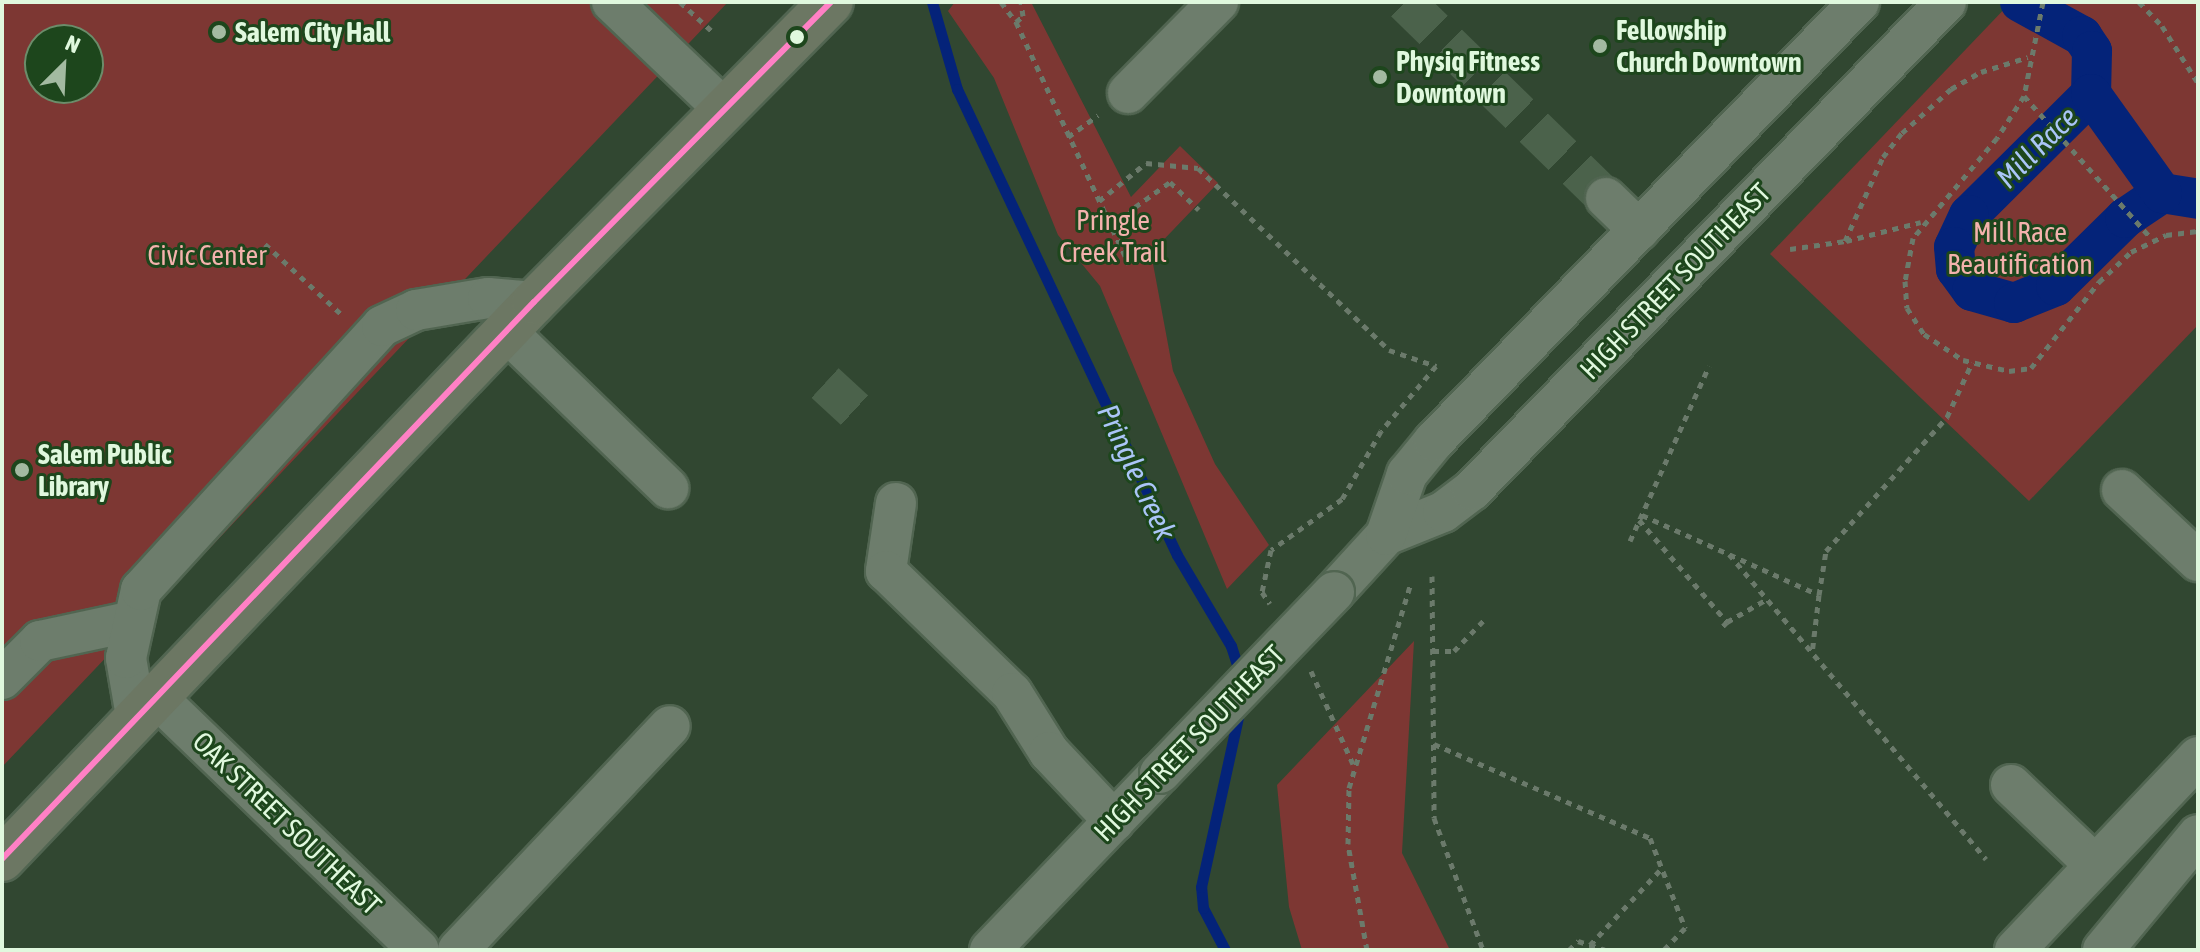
<!DOCTYPE html>
<style>
body{margin:0}
#map{position:relative;width:2200px;height:952px;overflow:hidden;background:#314731;font-family:"Asap Condensed",sans-serif}
div>[style]{position:absolute}
.green>*{inset:0;background:#7d3733}
.stream>*{height:11px;margin:-5.5px;padding:0 5.5px;transform-origin:5.5px;border-radius:5.5px;background:#042379}
.canal>*{height:40px;margin:-20px;padding:0 20px;transform-origin:20px;border-radius:20px;background:#042379}
.minor-tunnel>*{height:40px;margin-top:-20px;transform-origin:0;background:repeating-linear-gradient(90deg,#4b624b 0 40px,transparent 0 60px)}
.path>*{height:5px;margin-top:-2.5px;transform-origin:0;background:repeating-linear-gradient(90deg,#6b7a6b 0 6px,transparent 0 12px)}
.roads{filter:drop-shadow(2px 0 #516551) drop-shadow(-2px 0 #516551) drop-shadow(0 2px #516551) drop-shadow(0 -2px #516551)}
.minor>*{height:40px;margin:-20px;padding:0 20px;transform-origin:20px;border-radius:20px;background:#6d7d6c}
.major>*{height:44px;margin:-22px;padding:0 22px;transform-origin:22px;border-radius:22px;background:#6c7763}
.bridges{filter:drop-shadow(2px 0 #516551) drop-shadow(-2px 0 #516551) drop-shadow(0 2px #516551) drop-shadow(0 -2px #516551)}
.minor-bridge>*{height:40px;margin:-20px;padding:0 20px;transform-origin:20px;border-radius:20px;background:#6d7d6c}
.bus-1>*{height:6px;margin:-3px;padding:0 3px;transform-origin:3px;border-radius:3px;background:#ff80c5}
.dots>*{width:22px;height:22px;translate:-50% -50%;box-sizing:border-box;border:4px solid #1d461c;border-radius:50%}
span{translate:-50% -50%;white-space:nowrap;text-align:center;line-height:1.15;-webkit-text-stroke:6px #1d461c;paint-order:stroke}
.poi-label{font-size:28px;color:#e0f8de;font-weight:700}
.left{translate:0 -50%;text-align:left}
.park-label{font-size:28px;color:#f4b2ad}
.street-label{font-size:28px;color:#e0f8de}
.water-label{font-size:30px;color:#abc5f8;font-style:italic}
.frame{position:absolute;inset:0;border:4px solid #e0f8de;pointer-events:none}
.north{position:absolute;left:24px;top:24px;width:80px;height:80px;box-sizing:border-box;background:#1d461c;border:2px solid #6b8d6a;border-radius:50%;rotate:24deg;font-size:22px;font-weight:700;line-height:32px;text-align:center;color:#e0f8de}
.north::after{content:'';display:block;margin:auto;width:28px;height:36px;background:#a3baa1;clip-path:polygon(50% 0,100% 100%,50% 72%,0 100%)}
</style>
<div id="map">
<div class="green">
<i style="clip-path:polygon(evenodd,2px 2px,728px 2px,2px 767px,2px 2px,40px 40px,88px 40px,88px 88px,40px 88px,40px 40px)"></i>
<i style="clip-path:polygon(955px 2px,1031px 2px,1131px 197px,1180px 146px,1218px 183px,1151px 253px,1173px 371px,1215px 464px,1269px 545px,1227px 589px,1100px 286px,1058px 235px,994px 78px,948px 11px)"></i>
<i style="clip-path:polygon(2011px 2px,2198px 2px,2198px 325px,2029px 501px,1770px 254px)"></i>
<i style="clip-path:polygon(1414px 641px,1402px 853px,1450px 950px,1302px 950px,1289px 907px,1277px 785px)"></i>
</div>
<div class="stream">
<i style="left:932px;top:2px;width:91px;rotate:74deg"></i>
<i style="left:957px;top:89px;width:515px;rotate:64.73deg"></i>
<i style="left:1177px;top:555px;width:106px;rotate:59.3deg"></i>
<i style="left:1231px;top:646px;width:32px;rotate:72deg"></i>
<i style="left:1225px;top:950px;width:47px;rotate:-117.6deg"></i>
<i style="left:1203px;top:908px;width:21px;rotate:-95deg"></i>
<i style="left:1201px;top:887px;width:183px;rotate:-77.7deg"></i>
</div>
<div class="canal">
<i style="left:2020px;top:2px;width:71px;rotate:28.7deg"></i>
<i style="left:2082px;top:36px;width:18px;rotate:56deg"></i>
<i style="left:2092px;top:51px;width:43px;rotate:91.3deg"></i>
<i style="left:2091px;top:94px;width:172px;rotate:135.2deg"></i>
<i style="left:1969px;top:215px;width:35px;rotate:115deg"></i>
<i style="left:1954px;top:247px;width:22px;rotate:85deg"></i>
<i style="left:1956px;top:269px;width:27px;rotate:54deg"></i>
<i style="left:1972px;top:291px;width:44px;rotate:15.9deg"></i>
<i style="left:2014px;top:303px;width:45px;rotate:-22deg"></i>
<i style="left:2056px;top:286px;width:97px;rotate:-44.6deg"></i>
<i style="left:2125px;top:218px;width:45px;rotate:-34deg"></i>
<i style="left:2162px;top:193px;width:36px;rotate:9deg"></i>
<i style="left:2091px;top:94px;width:122px;rotate:54.4deg"></i>
</div>
<div class="minor-tunnel">
<i style="left:1405px;top:2px;width:281px;rotate:44.3deg"></i>
<i style="left:825px;top:383px;width:52px;rotate:42.6deg"></i>
</div>
<div class="path">
<i style="left:680px;top:2px;width:47px;rotate:42.4deg"></i>
<i style="left:1001px;top:2px;width:25px;rotate:53deg"></i>
<i style="left:1016px;top:22px;width:9px;rotate:-41deg"></i>
<i style="left:1023px;top:16px;width:14px;rotate:-98deg"></i>
<i style="left:2043px;top:2px;width:96px;rotate:101.4deg"></i>
<i style="left:2024px;top:96px;width:50px;rotate:122.7deg"></i>
<i style="left:1997px;top:138px;width:131px;rotate:130deg"></i>
<i style="left:1913px;top:238px;width:44px;rotate:100.5deg"></i>
<i style="left:1905px;top:281px;width:27px;rotate:86deg"></i>
<i style="left:1907px;top:308px;width:31px;rotate:57deg"></i>
<i style="left:1924px;top:334px;width:47px;rotate:33.7deg"></i>
<i style="left:1963px;top:360px;width:47px;rotate:13.4deg"></i>
<i style="left:2009px;top:371px;width:22px;rotate:-8deg"></i>
<i style="left:2031px;top:368px;width:110px;rotate:-51.7deg"></i>
<i style="left:2099px;top:282px;width:44px;rotate:-43.2deg"></i>
<i style="left:2131px;top:252px;width:39px;rotate:-26deg"></i>
<i style="left:2166px;top:235px;width:32px;rotate:-7deg"></i>
<i style="left:2139px;top:2px;width:33px;rotate:46deg"></i>
<i style="left:2162px;top:26px;width:67px;rotate:57.7deg"></i>
<i style="left:1016px;top:22px;width:267px;rotate:65deg"></i>
<i style="left:2024px;top:96px;width:192px;rotate:48.2deg"></i>
<i style="left:1068px;top:137px;width:37px;rotate:-36deg"></i>
<i style="left:1099px;top:201px;width:60px;rotate:-39deg"></i>
<i style="left:1146px;top:163px;width:52px;rotate:5.5deg"></i>
<i style="left:1198px;top:168px;width:264px;rotate:43.6deg"></i>
<i style="left:1389px;top:350px;width:50px;rotate:18.8deg"></i>
<i style="left:1436px;top:366px;width:85px;rotate:130.2deg"></i>
<i style="left:1381px;top:431px;width:78px;rotate:119.8deg"></i>
<i style="left:1342px;top:499px;width:87px;rotate:144.3deg"></i>
<i style="left:1271px;top:550px;width:43px;rotate:102.1deg"></i>
<i style="left:1262px;top:592px;width:14px;rotate:56deg"></i>
<i style="left:1113px;top:231px;width:33px;rotate:-47deg"></i>
<i style="left:1135px;top:207px;width:43px;rotate:-35.5deg"></i>
<i style="left:1170px;top:182px;width:40px;rotate:44deg"></i>
<i style="left:1846px;top:241px;width:77px;rotate:-14.2deg"></i>
<i style="left:265px;top:244px;width:103px;rotate:42.6deg"></i>
<i style="left:1790px;top:249px;width:56px;rotate:-8.3deg"></i>
<i style="left:1845px;top:241px;width:92px;rotate:-65.7deg"></i>
<i style="left:1883px;top:157px;width:31px;rotate:-52deg"></i>
<i style="left:1902px;top:133px;width:66px;rotate:-41.9deg"></i>
<i style="left:1951px;top:89px;width:34px;rotate:-30deg"></i>
<i style="left:1981px;top:72px;width:49px;rotate:-17.7deg"></i>
<i style="left:1642px;top:515px;width:194px;rotate:24.3deg"></i>
<i style="left:1819px;top:595px;width:59px;rotate:96.8deg"></i>
<i style="left:1639px;top:520px;width:135px;rotate:49.2deg"></i>
<i style="left:1727px;top:622px;width:10px;rotate:135deg"></i>
<i style="left:1630px;top:541px;width:192px;rotate:-65.7deg"></i>
<i style="left:1729px;top:554px;width:399px;rotate:49.9deg"></i>
<i style="left:1432px;top:576px;width:242px;rotate:89.5deg"></i>
<i style="left:1434px;top:818px;width:141px;rotate:69.6deg"></i>
<i style="left:1819px;top:595px;width:45px;rotate:-81deg"></i>
<i style="left:1826px;top:551px;width:181px;rotate:-47.9deg"></i>
<i style="left:1947px;top:417px;width:60px;rotate:-65.2deg"></i>
<i style="left:1727px;top:622px;width:46px;rotate:-29.9deg"></i>
<i style="left:1433px;top:651px;width:21px"></i>
<i style="left:1454px;top:651px;width:43px;rotate:-45.9deg"></i>
<i style="left:1311px;top:671px;width:102px;rotate:65.7deg"></i>
<i style="left:1434px;top:744px;width:236px;rotate:23.5deg"></i>
<i style="left:1650px;top:838px;width:97px;rotate:68.7deg"></i>
<i style="left:1685px;top:928px;width:30px;rotate:134deg"></i>
<i style="left:1590px;top:945px;width:105px;rotate:-46.9deg"></i>
<i style="left:1367px;top:950px;width:108px;rotate:-100.2deg"></i>
<i style="left:1348px;top:844px;width:56px;rotate:-89deg"></i>
<i style="left:1349px;top:788px;width:215px;rotate:-73.2deg"></i>
<i style="left:1569px;top:950px;width:13px;rotate:-45deg"></i>
<i style="left:1578px;top:941px;width:28px;rotate:18deg"></i>
</div>
<div class="roads">
<div class="minor">
<i style="left:612px;top:2px;width:156px;rotate:43.7deg"></i>
<i style="left:1128px;top:93px;width:128px;rotate:-45.3deg"></i>
<i style="left:1606px;top:198px;width:46px;rotate:44.1deg"></i>
<i style="left:506px;top:331px;width:226px;rotate:44.1deg"></i>
<i style="left:2122px;top:490px;width:104px;rotate:43.1deg"></i>
<i style="left:896px;top:503px;width:69px;rotate:98.4deg"></i>
<i style="left:886px;top:571px;width:175px;rotate:44.1deg"></i>
<i style="left:1012px;top:693px;width:70px;rotate:57.9deg"></i>
<i style="left:1049px;top:752px;width:95px;rotate:46.7deg"></i>
<i style="left:1386px;top:535px;width:61px;rotate:-22deg"></i>
<i style="left:1443px;top:512px;width:36px;rotate:-37deg"></i>
<i style="left:1472px;top:490px;width:680px;rotate:-45.83deg"></i>
<i style="left:1334px;top:592px;width:77px;rotate:-47.6deg"></i>
<i style="left:1386px;top:535px;width:65px;rotate:-71deg"></i>
<i style="left:1407px;top:474px;width:43px;rotate:-50.7deg"></i>
<i style="left:1434px;top:441px;width:611px;rotate:-45.93deg"></i>
<i style="left:2px;top:679px;width:54px;rotate:-45deg"></i>
<i style="left:40px;top:641px;width:95px;rotate:-12.1deg"></i>
<i style="left:155px;top:696px;width:366px;rotate:43.9deg"></i>
<i style="left:136px;top:716px;width:59px;rotate:-99.8deg"></i>
<i style="left:126px;top:658px;width:70px;rotate:-77.6deg"></i>
<i style="left:141px;top:590px;width:357px;rotate:-47.6deg"></i>
<i style="left:382px;top:326px;width:38px;rotate:-25deg"></i>
<i style="left:416px;top:310px;width:73px;rotate:-9.5deg"></i>
<i style="left:488px;top:298px;width:46px;rotate:5deg"></i>
<i style="left:2011px;top:785px;width:116px;rotate:43.6deg"></i>
<i style="left:458px;top:950px;width:308px;rotate:-46.6deg"></i>
<i style="left:990px;top:950px;width:245px;rotate:-46.2deg"></i>
<i style="left:2015px;top:950px;width:266px;rotate:-46.5deg"></i>
<i style="left:2103px;top:950px;width:149px;rotate:-50.4deg"></i>
</div>
<div class="major">
<i style="left:2px;top:859px;width:770px;rotate:-46.32deg"></i>
<i style="left:534px;top:302px;width:422px;rotate:-45.3deg"></i>
</div>
</div>
<div class="bridges">
<div class="minor-bridge">
<i style="left:1160px;top:773px;width:251px;rotate:-46.1deg"></i>
</div>
</div>
<div class="bus-1">
<i style="left:2px;top:859px;width:770px;rotate:-46.32deg"></i>
<i style="left:534px;top:302px;width:422px;rotate:-45.3deg"></i>
</div>
<div class="dots">
<i style="left:219px;top:32px;background:#a3baa1"></i>
<i style="left:797px;top:37px;background:#e0f8de"></i>
<i style="left:1600px;top:46px;background:#a3baa1"></i>
<i style="left:1380px;top:77px;background:#a3baa1"></i>
<i style="left:22px;top:470px;background:#a3baa1"></i>
</div>
<div class="poi-label">
<span class="left" style="left:1616px;top:46px">Fellowship<br>Church Downtown</span>
<span class="left" style="left:235px;top:32px">Salem City Hall</span>
<span class="left" style="left:1396px;top:77px">Physiq Fitness<br>Downtown</span>
<span class="left" style="left:38px;top:470px">Salem Public<br>Library</span>
</div>
<div class="park-label">
<span style="left:1113px;top:236px">Pringle<br>Creek Trail</span>
<span style="left:2020px;top:248px">Mill Race<br>Beautification</span>
<span style="left:207px;top:255px">Civic Center</span>
</div>
<div class="street-label">
<span style="left:1675px;top:281px;rotate:-46deg">HIGH STREET SOUTHEAST</span>
<span style="left:1189px;top:743px;rotate:-46deg">HIGH STREET SOUTHEAST</span>
<span style="left:287px;top:823px;rotate:44deg">OAK STREET SOUTHEAST</span>
</div>
<div class="water-label">
<span style="left:2037px;top:147px;rotate:-45deg">Mill Race</span>
<span style="left:1137px;top:472px;rotate:65deg">Pringle Creek</span>
</div>
<div class="frame"></div>
<div class="north">N</div>
</div>
